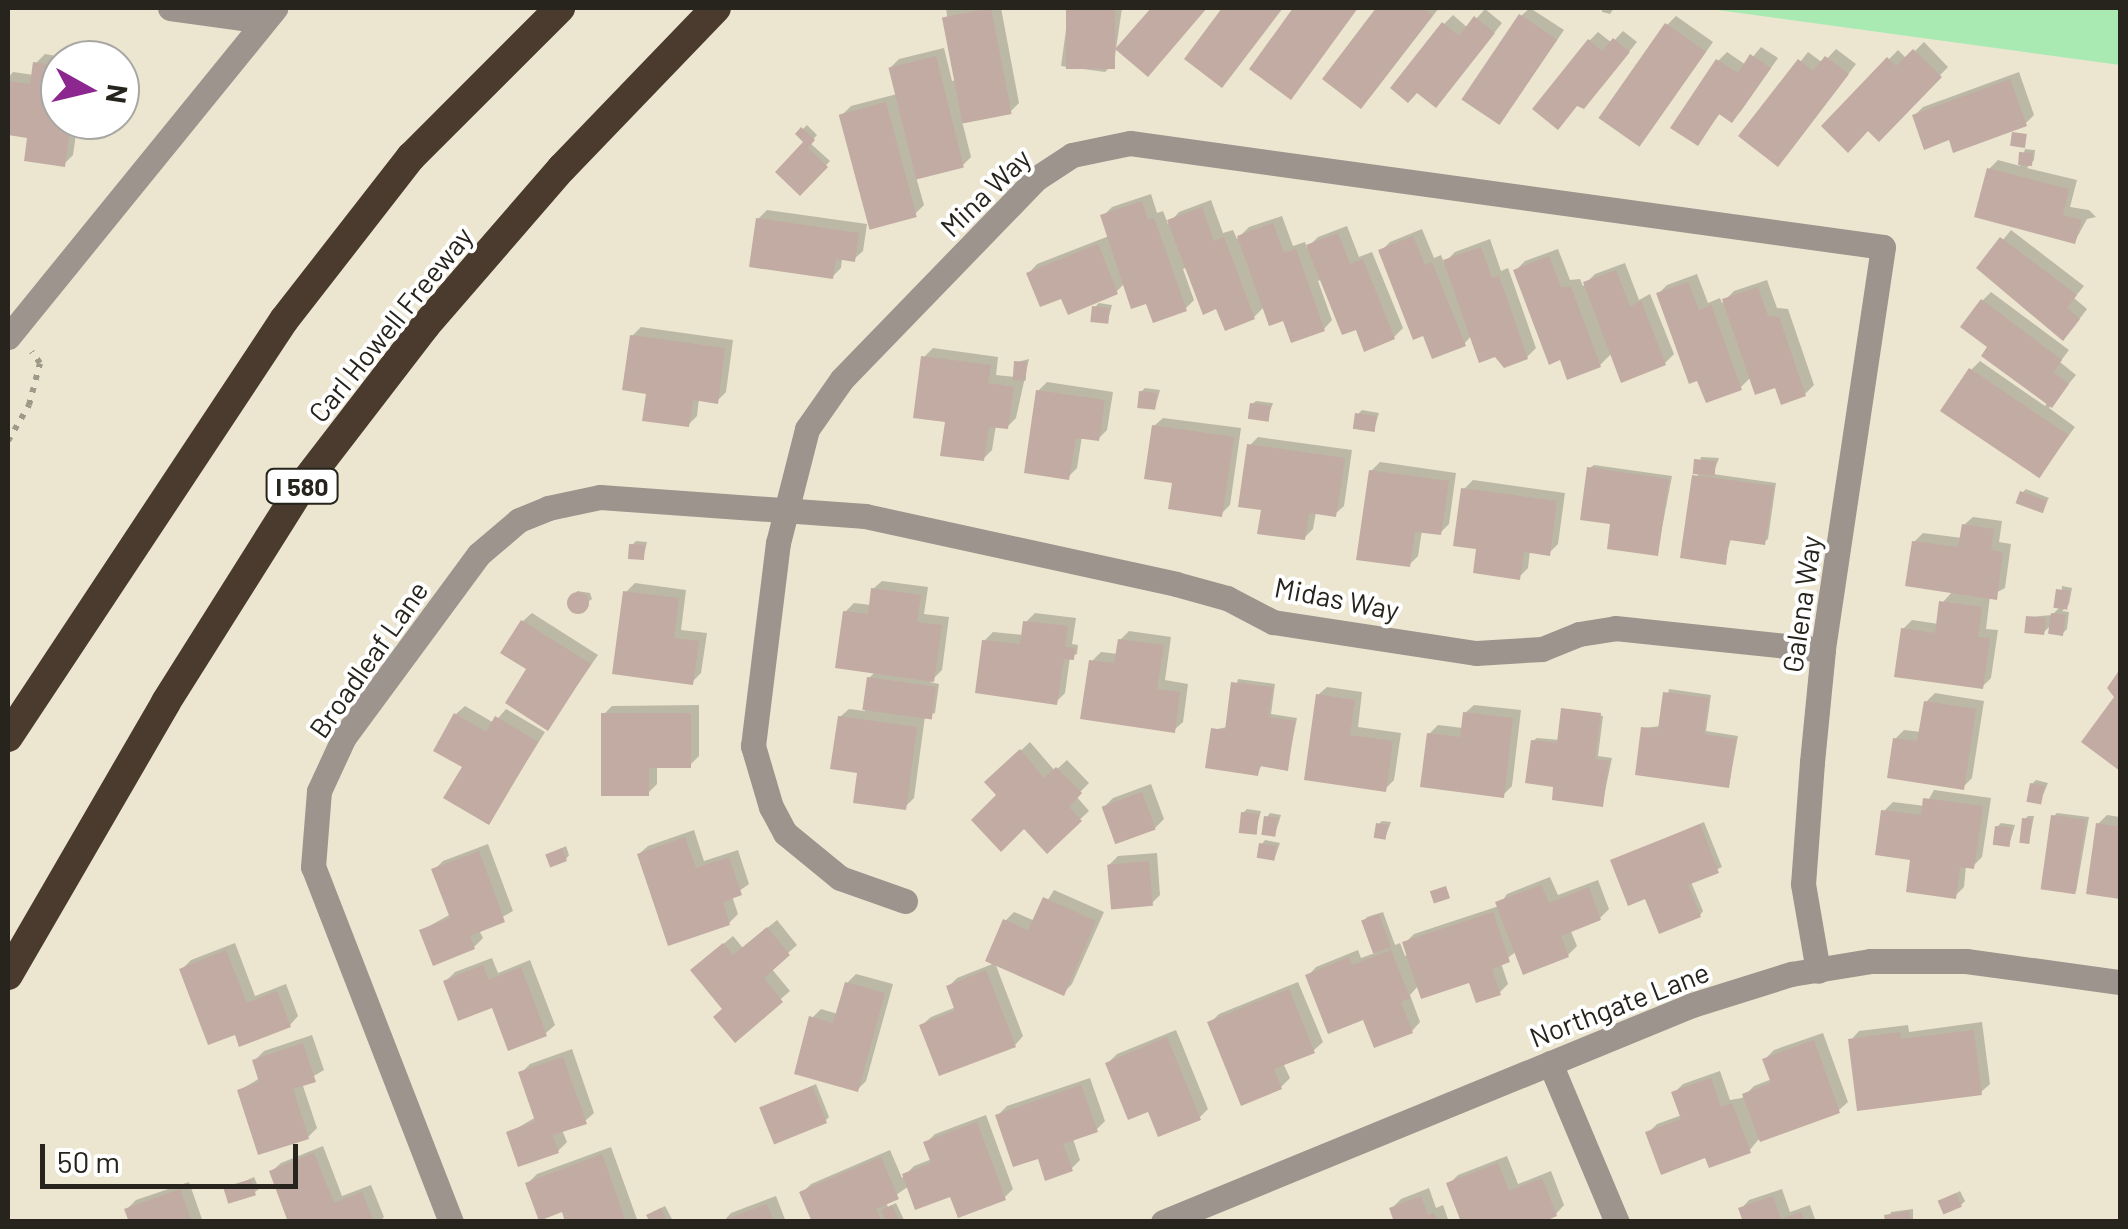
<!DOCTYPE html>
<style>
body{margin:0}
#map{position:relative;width:2128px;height:1229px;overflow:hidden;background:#ece6d0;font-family:Barlow,sans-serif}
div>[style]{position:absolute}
.green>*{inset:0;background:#a9eab3}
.shadow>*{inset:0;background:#0003}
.building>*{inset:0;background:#c2aba2;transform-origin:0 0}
.round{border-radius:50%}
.path>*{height:6px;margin-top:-3px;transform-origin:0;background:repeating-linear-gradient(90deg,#9e9989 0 5px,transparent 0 13px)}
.minor>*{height:25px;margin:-12.5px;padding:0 12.5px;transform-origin:12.5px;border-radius:12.5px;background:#9c948d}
.motorway>*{height:30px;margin:-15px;padding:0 15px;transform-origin:15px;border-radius:15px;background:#4a3b2e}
span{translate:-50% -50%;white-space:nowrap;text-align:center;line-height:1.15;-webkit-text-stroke:8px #fff;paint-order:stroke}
.shield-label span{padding:2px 8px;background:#fff;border:2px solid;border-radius:8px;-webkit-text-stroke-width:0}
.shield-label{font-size:25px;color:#26241c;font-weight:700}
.street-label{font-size:28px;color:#26241c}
.frame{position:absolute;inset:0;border:10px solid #26241c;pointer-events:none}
.north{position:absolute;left:40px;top:40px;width:100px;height:100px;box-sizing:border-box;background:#fff;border:2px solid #a8a7a4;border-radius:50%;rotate:98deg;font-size:28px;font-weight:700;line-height:40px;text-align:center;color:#26241c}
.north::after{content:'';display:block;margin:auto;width:35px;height:45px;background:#8b278f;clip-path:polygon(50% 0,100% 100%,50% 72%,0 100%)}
.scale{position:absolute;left:40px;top:1144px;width:258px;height:45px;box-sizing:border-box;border:5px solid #26241c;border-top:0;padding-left:12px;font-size:30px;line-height:35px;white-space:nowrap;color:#26241c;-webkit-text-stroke:8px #fff;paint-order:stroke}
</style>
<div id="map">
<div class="green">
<i style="clip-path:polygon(1703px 8px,2120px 8px,2120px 65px)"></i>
</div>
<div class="shadow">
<i style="clip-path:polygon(946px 8px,1001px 8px,1019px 103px,1010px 112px,962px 121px,971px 157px,962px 166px,916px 177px,924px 205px,915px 214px,842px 115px,851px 106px,897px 94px,890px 68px,899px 59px,944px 48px,952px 81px,956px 80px)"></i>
<i style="clip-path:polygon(1069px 8px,1122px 8px,1114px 63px,1105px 72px,1061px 66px)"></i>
<i style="clip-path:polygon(1379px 8px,1439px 8px,1370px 97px,1325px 78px)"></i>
<i style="clip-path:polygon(1530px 8px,1564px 30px,1501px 122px,1521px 16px)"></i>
<i style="clip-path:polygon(1602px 8px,1614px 8px,1610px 14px,1602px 12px)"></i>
<i style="clip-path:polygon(1485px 9px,1502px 23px,1444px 96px,1444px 24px,1453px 15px,1468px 28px)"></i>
<i style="clip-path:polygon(1676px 16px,1713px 42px,1641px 144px,1667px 25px)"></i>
<i style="clip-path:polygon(1623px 31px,1637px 42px,1592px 97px,1578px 104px,1589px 41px,1598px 32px,1612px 43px)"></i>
<i style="clip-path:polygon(1924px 42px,1948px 67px,1879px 138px,1869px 128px,1824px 126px,1898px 50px,1907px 59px)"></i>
<i style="clip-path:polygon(1761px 47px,1778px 58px,1741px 111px,1732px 120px,1721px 112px,1697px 143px,1718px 61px,1727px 52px,1746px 65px)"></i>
<i style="clip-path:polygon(1836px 49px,1856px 64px,1787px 155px,1742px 136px,1808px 52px,1823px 63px)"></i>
<i style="clip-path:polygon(45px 54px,80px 60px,60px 60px,60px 120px,78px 120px,73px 155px,64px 164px,30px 136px,8px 132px,8px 78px,13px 72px,34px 75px,36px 63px)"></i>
<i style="clip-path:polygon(2019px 72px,2034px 115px,2025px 124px,1951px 137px,1914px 116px,1923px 107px)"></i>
<i style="clip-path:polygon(807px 125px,817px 135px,810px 143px,830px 161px,800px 193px,807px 142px,798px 134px)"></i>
<i style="clip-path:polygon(2025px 149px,2035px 150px,2034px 160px,2027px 168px,2077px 180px,2070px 207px,2089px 210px,2096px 217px,2087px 219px,2075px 241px,1989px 169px,1998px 160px,2020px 166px)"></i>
<i style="clip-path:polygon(1151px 194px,1157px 213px,1163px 211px,1168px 224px,1179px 212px,1211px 200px,1223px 233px,1233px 230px,1237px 239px,1249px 227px,1282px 216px,1293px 246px,1305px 242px,1307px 248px,1318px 237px,1347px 226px,1359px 257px,1372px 252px,1403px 328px,1394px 337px,1357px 327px,1323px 279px,1318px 281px,1332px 320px,1324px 329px,1265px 306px,1254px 317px,1218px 306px,1188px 267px,1183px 269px,1194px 300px,1185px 309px,1148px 300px,1125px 283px,1116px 292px,1062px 295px,1029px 273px,1037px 264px,1109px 236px,1103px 216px,1112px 207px)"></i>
<i style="clip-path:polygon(767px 210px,867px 224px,863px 251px,854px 259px,842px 258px,841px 268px,832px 277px,758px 219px)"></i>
<i style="clip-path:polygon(1422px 229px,1434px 258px,1441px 255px,1444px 263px,1455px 252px,1490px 239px,1501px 271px,1508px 268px,1536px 348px,1527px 357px,1472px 335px,1464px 344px,1381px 251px,1390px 242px)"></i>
<i style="clip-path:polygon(2011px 230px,2084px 286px,2074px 298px,2087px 309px,2072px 329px,1980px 268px)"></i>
<i style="clip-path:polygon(1558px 249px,1570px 280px,1580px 279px,1583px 286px,1595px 274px,1625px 263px,1639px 300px,1650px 294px,1674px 354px,1665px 363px,1612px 353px,1600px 365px,1561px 357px,1516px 270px,1525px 261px)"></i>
<i style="clip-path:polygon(1697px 274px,1708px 303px,1720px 298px,1722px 303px,1734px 291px,1767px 280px,1777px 308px,1788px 309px,1814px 385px,1805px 394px,1751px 377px,1741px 387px,1658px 294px,1667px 285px)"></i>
<i style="clip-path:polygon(1991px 292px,2069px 350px,2060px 362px,2076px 375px,2049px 408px,2075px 427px,2039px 476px,1971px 370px,1980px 361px,2045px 406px,2048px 402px,1991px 347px,1982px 301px)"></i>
<i style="clip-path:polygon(1099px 303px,1112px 305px,1107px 323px,1095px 307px)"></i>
<i style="clip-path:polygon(641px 327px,733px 340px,726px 392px,717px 401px,699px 399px,697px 416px,688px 425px,649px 391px,632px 336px)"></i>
<i style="clip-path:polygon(933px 348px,998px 357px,996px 375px,1015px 377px,1017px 362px,1029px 359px,1016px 418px,1007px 427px,996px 425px,992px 450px,983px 459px,948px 420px,924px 357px)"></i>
<i style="clip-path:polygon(1047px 382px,1113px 392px,1107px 430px,1098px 439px,1082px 436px,1077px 468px,1068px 477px,1038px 391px)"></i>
<i style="clip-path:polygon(1145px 388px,1160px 390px,1155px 408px,1141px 392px)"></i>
<i style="clip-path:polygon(1256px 401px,1273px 403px,1267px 419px,1252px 404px)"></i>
<i style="clip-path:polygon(1362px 410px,1379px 413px,1374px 429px,1358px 414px)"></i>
<i style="clip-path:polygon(1163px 418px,1241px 428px,1230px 505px,1221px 514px,1154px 426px)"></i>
<i style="clip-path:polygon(1258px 437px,1352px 450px,1344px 506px,1335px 514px,1316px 512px,1313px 529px,1304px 538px,1263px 508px,1249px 446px)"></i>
<i style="clip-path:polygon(1701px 457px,1719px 458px,1713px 474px,1776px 483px,1768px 539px,1764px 542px,1731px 538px,1725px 562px,1683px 556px)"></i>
<i style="clip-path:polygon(1380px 462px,1456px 473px,1449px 524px,1440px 533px,1422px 530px,1418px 556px,1409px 565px,1371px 471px)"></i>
<i style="clip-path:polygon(1594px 465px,1672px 476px,1657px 554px,1613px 522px,1590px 468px)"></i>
<i style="clip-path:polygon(1473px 480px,1565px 493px,1558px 544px,1549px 553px,1530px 550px,1528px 568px,1519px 577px,1479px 547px,1464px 489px)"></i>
<i style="clip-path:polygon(2026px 489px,2049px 498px,2042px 510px,2022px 493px)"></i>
<i style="clip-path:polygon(1973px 517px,2002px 521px,1999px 542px,2011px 544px,2005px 588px,1990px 596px,1986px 629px,1998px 630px,1991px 678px,1982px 687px,1903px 629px,1912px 620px,1939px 624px,1942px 603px,1953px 591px,1914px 542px,1923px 533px,1962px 538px,1964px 525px)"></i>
<i style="clip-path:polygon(636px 541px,647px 542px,643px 559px,632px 545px)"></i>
<i style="clip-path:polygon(882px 581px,928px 587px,924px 614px,949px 617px,942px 670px,930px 682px,939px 684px,935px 713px,925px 716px,914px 798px,905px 807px,860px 771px,840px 717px,849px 709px,865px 711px,869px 678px,876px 671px,845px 612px,854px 603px,871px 605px,873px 589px)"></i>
<i style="clip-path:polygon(635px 583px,686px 590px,681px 630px,707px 633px,701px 673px,692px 682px,626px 592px)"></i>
<i style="clip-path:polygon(2062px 586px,2072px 588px,2069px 604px,2062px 611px,2069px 612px,2067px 629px,2063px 633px,2052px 624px,2044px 632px,2028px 617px,2052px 615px,2060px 607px)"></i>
<i style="clip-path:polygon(577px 591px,590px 593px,592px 599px,575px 611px,571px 608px)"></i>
<i style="clip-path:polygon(532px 613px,598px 655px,548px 728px,529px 669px,523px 621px)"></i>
<i style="clip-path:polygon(1035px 613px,1076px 618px,1072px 644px,1078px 645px,1077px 654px,1070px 657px,1065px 693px,1056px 702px,984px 641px,993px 632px,1024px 635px,1026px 622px)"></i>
<i style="clip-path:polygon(1129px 631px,1171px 637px,1165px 680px,1188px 684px,1183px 722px,1174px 730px,1092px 661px,1101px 652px,1118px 654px,1120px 640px)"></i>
<i style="clip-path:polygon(1238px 679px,1275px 684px,1271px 714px,1297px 718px,1287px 768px,1262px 764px,1258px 773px,1213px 730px,1227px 727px)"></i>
<i style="clip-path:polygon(1327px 687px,1362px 692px,1358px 727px,1401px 733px,1394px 780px,1385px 789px,1318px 695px)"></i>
<i style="clip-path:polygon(1669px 689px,1711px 695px,1706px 731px,1738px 736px,1729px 785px,1643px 728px,1661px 726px)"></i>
<i style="clip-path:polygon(1935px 693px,1984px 701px,1972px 778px,1963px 787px,1895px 739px,1904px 730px,1921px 732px,1926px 702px)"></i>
<i style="clip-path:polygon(699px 705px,699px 756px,690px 765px,657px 765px,657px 784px,648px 793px,604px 714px,612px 706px)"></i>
<i style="clip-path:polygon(1474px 705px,1521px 710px,1512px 786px,1503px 795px,1429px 734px,1438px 725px,1463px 728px,1465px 713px)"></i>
<i style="clip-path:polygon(465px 706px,494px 723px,506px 709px,545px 732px,489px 822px,465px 766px,456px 714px)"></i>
<i style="clip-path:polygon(1563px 711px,1603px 716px,1598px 756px,1612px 758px,1602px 805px,1556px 785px,1533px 741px,1537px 738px,1560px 740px)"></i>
<i style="clip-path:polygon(1030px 742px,1055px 771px,1067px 760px,1089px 783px,1076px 796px,1089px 811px,1047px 850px,988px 782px)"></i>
<i style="clip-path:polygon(2036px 780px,2048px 783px,2040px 802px,2032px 784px)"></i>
<i style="clip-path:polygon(1151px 784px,1164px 819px,1155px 828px,1104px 807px,1113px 798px)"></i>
<i style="clip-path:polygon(1934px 790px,1991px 798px,1982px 857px,1973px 866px,1966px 865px,1964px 887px,1955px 896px,1913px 858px,1884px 811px,1893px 802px,1925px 806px)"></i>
<i style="clip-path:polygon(1247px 809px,1261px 811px,1255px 833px,1243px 813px)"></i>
<i style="clip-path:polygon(1270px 813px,1281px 815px,1275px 834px,1267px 817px)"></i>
<i style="clip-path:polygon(2057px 813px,2089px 817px,2076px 892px,2053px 817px)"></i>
<i style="clip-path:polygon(2107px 815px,2120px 817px,2120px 896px,2089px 892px,2098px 824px)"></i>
<i style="clip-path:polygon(2028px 816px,2034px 816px,2029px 842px,2025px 819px)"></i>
<i style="clip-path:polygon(1382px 821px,1391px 822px,1385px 838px,1378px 825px)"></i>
<i style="clip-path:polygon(1704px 822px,1722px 867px,1691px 882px,1703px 911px,1700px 915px,1646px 896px,1613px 861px)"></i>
<i style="clip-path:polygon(2001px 823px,2015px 825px,2009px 845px,1997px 827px)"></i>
<i style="clip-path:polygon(694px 830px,704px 861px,738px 850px,749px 884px,732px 896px,738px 914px,729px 923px,639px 854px,648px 846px)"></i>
<i style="clip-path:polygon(1265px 840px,1280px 843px,1275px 857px,1262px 844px)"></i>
<i style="clip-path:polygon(488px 844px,513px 911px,479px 930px,483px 938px,474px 947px,422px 930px,451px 914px,434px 870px,443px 861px)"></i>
<i style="clip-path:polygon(566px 846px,569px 855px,566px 859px,548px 855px)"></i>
<i style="clip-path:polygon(1157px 853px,1160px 895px,1151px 904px,1109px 865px,1118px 856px)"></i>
<i style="clip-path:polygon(1550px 877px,1558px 895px,1598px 880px,1609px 909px,1600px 918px,1570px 929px,1577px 946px,1568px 955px,1517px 951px,1501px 963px,1508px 984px,1499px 993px,1471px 980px,1419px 985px,1410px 995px,1420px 1022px,1412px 1031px,1364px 1017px,1308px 976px,1316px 967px,1358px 950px,1361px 958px,1375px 953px,1364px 921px,1367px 917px,1383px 912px,1395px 945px,1400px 943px,1405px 956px,1409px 954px,1405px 943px,1414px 934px,1499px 906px,1507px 894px)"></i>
<i style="clip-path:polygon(1054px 890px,1104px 912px,1072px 984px,1063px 993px,995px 963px,1023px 1036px,1015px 1045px,922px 1025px,931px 1017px,956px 1007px,948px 987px,957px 978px,995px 963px,1005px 921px,1014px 912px,1035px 921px)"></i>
<i style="clip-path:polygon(777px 920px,797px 945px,771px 968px,790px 991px,735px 1039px,702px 962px,733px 936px,743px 948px)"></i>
<i style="clip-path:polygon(235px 943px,255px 996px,286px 984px,298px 1016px,290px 1025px,236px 1032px,182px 969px,191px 960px)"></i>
<i style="clip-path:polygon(492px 958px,498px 973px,530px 960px,555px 1025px,546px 1033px,446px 981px,455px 972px)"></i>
<i style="clip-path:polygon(856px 974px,893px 984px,866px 1081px,857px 1090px,812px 1018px,821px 1009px,838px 1014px,847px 983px)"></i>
<i style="clip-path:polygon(1298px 982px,1323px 1042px,1314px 1050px,1283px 1063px,1290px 1078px,1281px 1087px,1210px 1023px,1219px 1014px)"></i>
<i style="clip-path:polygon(1982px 1022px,1990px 1084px,1981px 1092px,1851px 1040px,1859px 1031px,1908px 1025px,1909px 1032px)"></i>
<i style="clip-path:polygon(1176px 1030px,1208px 1109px,1199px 1118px,1108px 1063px,1117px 1054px)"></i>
<i style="clip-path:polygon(1823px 1033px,1848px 1102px,1839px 1110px,1758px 1140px,1749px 1151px,1706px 1155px,1648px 1133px,1657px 1124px,1682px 1115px,1674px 1093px,1683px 1084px,1720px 1071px,1730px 1100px,1742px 1098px,1754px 1086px,1772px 1079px,1765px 1059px,1774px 1050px)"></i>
<i style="clip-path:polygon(312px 1035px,324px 1070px,302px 1083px,317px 1128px,308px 1137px,240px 1090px,260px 1078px,255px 1060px,264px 1051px)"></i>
<i style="clip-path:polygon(572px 1049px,594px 1113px,585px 1121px,562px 1130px,567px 1142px,558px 1151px,509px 1133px,536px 1117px,521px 1073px,530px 1064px)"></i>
<i style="clip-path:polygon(1090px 1078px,1105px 1121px,1096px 1130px,1073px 1139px,1080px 1160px,1071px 1169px,1039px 1156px,998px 1115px,1007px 1106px)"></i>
<i style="clip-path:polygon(816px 1084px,829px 1117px,825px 1121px,762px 1109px)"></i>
<i style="clip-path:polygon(986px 1115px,1013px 1189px,1005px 1197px,909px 1186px,886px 1202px,888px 1207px,896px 1203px,905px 1222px,815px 1222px,802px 1193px,811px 1184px,890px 1150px,902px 1178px,914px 1166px,932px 1159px,926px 1143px,935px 1134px)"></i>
<i style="clip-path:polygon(323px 1146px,342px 1196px,371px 1185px,384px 1217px,379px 1222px,291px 1222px,272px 1171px,281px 1163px)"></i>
<i style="clip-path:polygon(611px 1147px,638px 1222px,568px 1222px,563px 1209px,528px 1183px,537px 1174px)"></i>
<i style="clip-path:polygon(1507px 1156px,1518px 1184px,1551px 1171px,1564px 1205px,1556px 1214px,1449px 1184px,1458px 1175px)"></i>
<i style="clip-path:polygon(254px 1177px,259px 1189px,255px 1192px,227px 1190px)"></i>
<i style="clip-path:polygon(189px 1182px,203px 1222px,132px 1222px,127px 1209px,136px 1200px)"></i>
<i style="clip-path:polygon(1429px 1188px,1436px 1208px,1443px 1205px,1449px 1222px,1397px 1222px,1392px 1208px,1401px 1199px)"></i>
<i style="clip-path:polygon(1782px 1189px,1790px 1212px,1810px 1205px,1816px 1222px,1744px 1222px,1741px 1209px,1749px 1200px)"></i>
<i style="clip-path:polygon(1960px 1191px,1965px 1201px,1961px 1205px,1945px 1199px)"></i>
<i style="clip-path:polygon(776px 1196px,786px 1222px,723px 1222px,731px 1213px)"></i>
<i style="clip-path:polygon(665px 1206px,673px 1221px,652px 1222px,653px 1212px)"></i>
<i style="clip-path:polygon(1913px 1209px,1913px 1222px,1888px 1222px,1891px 1212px)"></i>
</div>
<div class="building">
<i style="left:991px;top:8px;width:108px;height:50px;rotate:79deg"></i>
<i style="left:1066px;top:8px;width:49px;height:61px"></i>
<i style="clip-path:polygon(1151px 8px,1207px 8px,1148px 77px,1115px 49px)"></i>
<i style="clip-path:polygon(1222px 8px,1283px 8px,1222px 88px,1184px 59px)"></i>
<i style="clip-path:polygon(1293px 8px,1358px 8px,1291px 100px,1249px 69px)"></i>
<i style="clip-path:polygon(1376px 8px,1423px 8px,1433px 15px,1361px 109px,1322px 79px)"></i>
<i style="left:1519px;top:14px;width:46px;height:103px;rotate:34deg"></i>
<i style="clip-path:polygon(1474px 16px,1495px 33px,1436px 108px,1417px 93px,1408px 103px,1390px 88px,1442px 22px,1459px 36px)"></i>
<i style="left:1665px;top:23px;width:50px;height:116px;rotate:35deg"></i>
<i style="clip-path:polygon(1613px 38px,1630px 52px,1584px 109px,1577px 106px,1558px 130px,1532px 109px,1588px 39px,1602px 51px)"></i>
<i style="clip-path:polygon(1913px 49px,1942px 77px,1879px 142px,1868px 131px,1848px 153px,1821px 126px,1887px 57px,1896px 66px)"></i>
<i style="clip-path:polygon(1750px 54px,1771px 68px,1732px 123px,1719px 114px,1698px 146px,1670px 128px,1716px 59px,1738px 73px)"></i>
<i style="left:936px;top:56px;width:115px;height:49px;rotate:76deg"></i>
<i style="clip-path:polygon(1825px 56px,1849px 74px,1778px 167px,1738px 136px,1798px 59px,1813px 71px)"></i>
<i style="clip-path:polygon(33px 62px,60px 66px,60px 120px,71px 120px,65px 167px,24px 161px,27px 138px,8px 135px,8px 81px,30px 84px)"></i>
<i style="clip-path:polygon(2010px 79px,2027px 126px,1953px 153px,1949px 140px,1924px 150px,1912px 115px)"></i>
<i style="left:886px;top:102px;width:119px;height:49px;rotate:75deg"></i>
<i style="clip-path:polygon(801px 127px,815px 140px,808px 148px,828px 167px,800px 196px,775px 172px,803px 142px,795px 134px)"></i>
<i style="left:2012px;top:132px;width:15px;height:14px;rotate:8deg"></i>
<i style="left:2019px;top:152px;width:14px;height:13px;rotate:4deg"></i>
<i style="clip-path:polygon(1987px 168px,2069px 189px,2063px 215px,2082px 220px,2075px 244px,1974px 217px)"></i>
<i style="clip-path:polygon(1142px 201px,1148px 220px,1154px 218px,1187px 311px,1153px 323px,1146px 304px,1131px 309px,1100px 215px)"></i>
<i style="clip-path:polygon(1202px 207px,1214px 241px,1224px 237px,1255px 319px,1225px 331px,1216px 309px,1203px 315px,1167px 220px)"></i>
<i style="clip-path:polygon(756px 218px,859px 233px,855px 262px,836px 259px,833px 279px,749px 267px)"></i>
<i style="clip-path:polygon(1273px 223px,1284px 253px,1296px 249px,1325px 331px,1291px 343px,1283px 321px,1269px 326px,1237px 236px)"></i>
<i style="clip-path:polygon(1338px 233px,1350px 264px,1363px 259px,1395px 339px,1364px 352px,1356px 330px,1342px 335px,1306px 245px)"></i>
<i style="clip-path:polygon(1413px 236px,1425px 265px,1432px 262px,1466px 346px,1432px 359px,1423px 336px,1413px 340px,1378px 250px)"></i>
<i style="clip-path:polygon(2000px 237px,2077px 295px,2067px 308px,2080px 319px,2063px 341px,1976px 268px)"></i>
<i style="clip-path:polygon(1098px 244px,1118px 294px,1068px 315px,1061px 299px,1040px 307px,1026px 273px)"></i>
<i style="clip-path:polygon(1481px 247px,1492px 278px,1499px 276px,1528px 359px,1504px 368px,1495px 357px,1479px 363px,1443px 260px)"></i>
<i style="clip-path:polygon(1549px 256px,1561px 287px,1571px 287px,1601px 367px,1567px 380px,1560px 360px,1549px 365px,1513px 270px)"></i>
<i style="clip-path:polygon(1616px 270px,1630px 307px,1641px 301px,1666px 365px,1621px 383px,1583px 282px)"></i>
<i style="clip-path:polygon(1688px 282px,1699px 310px,1711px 305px,1742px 390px,1706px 403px,1697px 381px,1689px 384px,1656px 293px)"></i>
<i style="clip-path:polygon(1758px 287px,1768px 316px,1779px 317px,1806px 396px,1781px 405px,1775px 388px,1755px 395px,1722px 299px)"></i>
<i style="clip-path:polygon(1981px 299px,2062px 360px,2053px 372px,2069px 384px,2052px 408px,1981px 356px,1987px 347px,1960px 327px)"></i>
<i style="left:1092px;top:306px;width:18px;height:16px;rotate:6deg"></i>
<i style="clip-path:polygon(630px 335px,725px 348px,718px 404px,693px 400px,689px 427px,642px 421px,646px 394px,622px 390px)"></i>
<i style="clip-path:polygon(921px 356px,991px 365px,988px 383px,1014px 387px,1008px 429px,989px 427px,984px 461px,940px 456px,945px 422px,913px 418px)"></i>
<i style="left:1014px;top:361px;width:13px;height:19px;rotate:4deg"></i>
<i style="left:1969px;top:368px;width:120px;height:52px;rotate:34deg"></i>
<i style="clip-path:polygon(1036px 390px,1105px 400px,1099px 441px,1076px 438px,1069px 480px,1024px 473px)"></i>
<i style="left:1139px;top:391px;width:18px;height:17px;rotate:6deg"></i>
<i style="left:1250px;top:403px;width:21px;height:16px;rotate:8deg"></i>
<i style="left:1355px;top:413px;width:22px;height:16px;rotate:8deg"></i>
<i style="clip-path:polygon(1152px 425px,1234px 437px,1222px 517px,1168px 509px,1172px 483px,1144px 479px)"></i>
<i style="clip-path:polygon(1247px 444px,1345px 458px,1336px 517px,1309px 513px,1305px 540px,1257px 534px,1261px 510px,1238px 507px)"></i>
<i style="left:1694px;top:459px;width:22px;height:15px;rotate:5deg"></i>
<i style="clip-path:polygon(1587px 467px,1669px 479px,1658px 556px,1607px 549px,1610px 524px,1580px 520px)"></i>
<i style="clip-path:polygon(1369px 470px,1449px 481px,1441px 535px,1415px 532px,1410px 567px,1356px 560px)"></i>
<i style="clip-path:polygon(1692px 475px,1774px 486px,1765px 545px,1729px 540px,1726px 565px,1680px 558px)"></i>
<i style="clip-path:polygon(1461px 488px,1557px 501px,1550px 556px,1524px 552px,1520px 580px,1473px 573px,1476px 549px,1453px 546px)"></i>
<i style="left:2020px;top:491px;width:29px;height:13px;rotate:20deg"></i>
<i style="clip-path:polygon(1962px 524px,1994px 529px,1991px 550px,2003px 552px,1997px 600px,1905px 586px,1912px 541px,1958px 547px)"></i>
<i style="left:629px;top:544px;width:16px;height:15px;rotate:4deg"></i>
<i style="clip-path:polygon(871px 588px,921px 595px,917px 622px,942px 625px,934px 682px,835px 668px,843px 611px,868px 614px)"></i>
<i style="left:2056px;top:589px;width:14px;height:19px;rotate:8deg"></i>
<i style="clip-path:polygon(623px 591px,679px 598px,674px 638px,699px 641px,693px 685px,612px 674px)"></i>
<i class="round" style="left:567px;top:592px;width:22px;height:22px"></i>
<i style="clip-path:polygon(1939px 601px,1982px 607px,1978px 637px,1990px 638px,1983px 689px,1894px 677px,1901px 628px,1935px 633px)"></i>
<i style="left:2051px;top:613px;width:15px;height:21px;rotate:8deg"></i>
<i style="left:2026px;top:616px;width:20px;height:17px;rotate:6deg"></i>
<i style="clip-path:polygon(521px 620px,591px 664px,548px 731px,505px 703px,526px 669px,500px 653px)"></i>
<i style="clip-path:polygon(1023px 621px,1068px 626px,1065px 647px,1075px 648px,1074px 660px,1064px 659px,1057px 705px,975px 693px,982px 640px,1020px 644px)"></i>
<i style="clip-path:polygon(1118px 639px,1164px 645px,1157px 689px,1180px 692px,1175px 733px,1080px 719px,1089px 660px,1114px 663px)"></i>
<i style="clip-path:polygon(2120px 669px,2120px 771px,2081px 742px,2114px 697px,2107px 688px)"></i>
<i style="left:867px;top:677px;width:70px;height:33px;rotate:8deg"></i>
<i style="clip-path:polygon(1231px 682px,1273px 687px,1268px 717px,1295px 721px,1288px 771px,1260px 766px,1258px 776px,1205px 768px,1211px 728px,1225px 730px)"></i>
<i style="clip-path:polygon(1663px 692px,1709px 698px,1704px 734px,1736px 739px,1729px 788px,1635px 775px,1641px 727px,1658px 729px)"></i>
<i style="clip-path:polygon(1316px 694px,1355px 700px,1350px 735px,1393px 741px,1386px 792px,1304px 780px)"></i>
<i style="clip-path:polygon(1924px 701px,1976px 709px,1964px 790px,1887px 778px,1893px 738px,1917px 741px)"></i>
<i style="clip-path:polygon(1561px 708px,1601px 713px,1595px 759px,1609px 761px,1603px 807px,1552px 800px,1553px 787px,1525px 783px,1531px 740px,1557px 743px)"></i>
<i style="clip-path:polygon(1463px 712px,1513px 718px,1504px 798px,1420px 787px,1427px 733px,1460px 737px)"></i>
<i style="clip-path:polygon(454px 713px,486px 732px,495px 716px,538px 742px,489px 825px,443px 798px,462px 767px,433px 751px)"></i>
<i style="clip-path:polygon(601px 713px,691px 713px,691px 768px,649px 768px,649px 796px,601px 796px)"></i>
<i style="clip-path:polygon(838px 716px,917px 727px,906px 810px,853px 803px,857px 773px,830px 769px)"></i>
<i style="clip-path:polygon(1020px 749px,1044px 778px,1056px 767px,1082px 793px,1069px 807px,1082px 821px,1047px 854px,1024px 829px,1001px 852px,971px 820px,996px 795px,984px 782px)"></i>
<i style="left:2030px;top:783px;width:15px;height:19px;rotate:11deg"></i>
<i style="left:1142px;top:792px;width:40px;height:43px;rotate:70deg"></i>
<i style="clip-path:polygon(1923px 798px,1983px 806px,1974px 869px,1960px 867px,1956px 899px,1906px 892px,1910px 860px,1875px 855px,1881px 810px,1921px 815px)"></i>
<i style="left:1241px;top:812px;width:18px;height:21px;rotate:6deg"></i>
<i style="left:2051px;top:815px;width:35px;height:75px;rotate:8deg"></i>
<i style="left:1264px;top:816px;width:14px;height:19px;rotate:8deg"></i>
<i style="left:2022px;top:818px;width:10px;height:25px;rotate:6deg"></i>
<i style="left:1376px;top:823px;width:12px;height:15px;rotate:9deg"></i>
<i style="clip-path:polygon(2096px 823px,2120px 827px,2120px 899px,2086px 894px)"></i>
<i style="clip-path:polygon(1700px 824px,1719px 873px,1688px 885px,1701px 917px,1659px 934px,1645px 899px,1628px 906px,1610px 860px)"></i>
<i style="left:1995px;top:826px;width:17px;height:19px;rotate:7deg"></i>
<i style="clip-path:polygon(685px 837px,696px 868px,729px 857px,742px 895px,723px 902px,730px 925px,668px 946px,637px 854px)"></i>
<i style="left:1259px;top:843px;width:18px;height:15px;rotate:9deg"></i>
<i style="left:562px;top:848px;width:14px;height:18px;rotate:69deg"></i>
<i style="clip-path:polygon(479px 851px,505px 922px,470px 936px,475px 949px,433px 966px,419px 930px,450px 918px,431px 869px)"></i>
<i style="left:1149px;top:861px;width:45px;height:42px;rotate:85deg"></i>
<i style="clip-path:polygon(1541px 885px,1549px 903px,1589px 887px,1601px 920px,1561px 936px,1569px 957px,1523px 975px,1495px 902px)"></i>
<i style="left:1446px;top:886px;width:13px;height:17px;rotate:72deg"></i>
<i style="clip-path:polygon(1043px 897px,1096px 921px,1064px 996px,985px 961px,1003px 919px,1028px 930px)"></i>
<i style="clip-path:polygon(1493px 912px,1510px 962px,1492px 969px,1501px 995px,1476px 1003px,1469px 983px,1421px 999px,1402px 942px)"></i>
<i style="left:1379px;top:914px;width:35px;height:19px;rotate:70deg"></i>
<i style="clip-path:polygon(767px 927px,790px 955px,764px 978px,783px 1002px,735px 1043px,713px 1017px,722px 1009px,690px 970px,723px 943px,733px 955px)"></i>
<i style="clip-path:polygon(226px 950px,247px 1003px,277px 991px,291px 1027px,239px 1047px,235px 1035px,208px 1045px,179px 969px)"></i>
<i style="clip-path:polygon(1391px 950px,1410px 998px,1401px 1002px,1413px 1033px,1374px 1048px,1363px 1020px,1328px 1034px,1305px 975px,1349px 957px,1352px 965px)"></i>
<i style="clip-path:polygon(483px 965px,489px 980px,521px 967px,547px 1036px,508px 1051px,492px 1008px,458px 1021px,443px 981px)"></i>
<i style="clip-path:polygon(986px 970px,1016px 1047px,939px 1076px,919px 1025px,955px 1011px,946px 986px)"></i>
<i style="clip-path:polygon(845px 982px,885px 993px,858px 1092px,794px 1074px,809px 1016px,833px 1023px)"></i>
<i style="clip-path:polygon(1289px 989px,1315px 1053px,1274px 1069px,1282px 1089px,1241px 1106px,1207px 1022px)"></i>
<i style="clip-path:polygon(1974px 1030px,1982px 1095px,1857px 1111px,1848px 1039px,1900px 1032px,1901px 1039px)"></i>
<i style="clip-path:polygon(1167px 1037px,1201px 1120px,1158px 1137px,1148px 1112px,1128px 1120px,1105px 1063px)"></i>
<i style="clip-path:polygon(1814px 1040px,1840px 1113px,1760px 1142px,1742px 1094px,1771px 1083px,1762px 1059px)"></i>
<i style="clip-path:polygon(303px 1043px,316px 1082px,293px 1089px,309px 1139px,258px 1155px,237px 1090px,259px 1082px,252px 1060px)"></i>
<i style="clip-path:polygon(563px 1057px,587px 1124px,553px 1135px,559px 1153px,518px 1167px,506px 1132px,535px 1121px,518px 1072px)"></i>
<i style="clip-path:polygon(1711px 1078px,1721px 1107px,1732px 1103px,1751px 1153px,1709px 1168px,1705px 1158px,1661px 1175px,1645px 1132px,1681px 1119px,1671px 1092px)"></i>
<i style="clip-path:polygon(1081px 1085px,1098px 1132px,1063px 1144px,1073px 1171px,1045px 1181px,1038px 1159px,1013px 1167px,995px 1115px)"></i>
<i style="left:812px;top:1086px;width:40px;height:57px;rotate:68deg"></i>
<i style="clip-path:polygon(977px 1122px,1006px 1200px,958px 1218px,950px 1197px,915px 1210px,902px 1174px,931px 1163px,923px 1142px)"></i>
<i style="clip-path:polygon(314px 1153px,334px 1203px,362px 1192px,374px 1222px,288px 1222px,269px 1171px)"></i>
<i style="clip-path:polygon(602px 1154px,626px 1222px,565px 1222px,562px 1212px,539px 1221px,525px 1183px)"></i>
<i style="clip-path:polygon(881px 1157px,899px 1199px,876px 1209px,882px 1222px,812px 1222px,799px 1192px)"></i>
<i style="clip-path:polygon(1498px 1163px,1509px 1191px,1542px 1178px,1557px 1216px,1543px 1222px,1461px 1222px,1446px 1183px)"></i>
<i style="left:251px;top:1179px;width:17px;height:29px;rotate:73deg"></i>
<i style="clip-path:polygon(180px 1189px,192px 1222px,129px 1222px,124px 1209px)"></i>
<i style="left:1956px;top:1193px;width:15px;height:20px;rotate:67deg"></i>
<i style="clip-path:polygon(1421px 1196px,1428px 1215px,1434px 1213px,1438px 1222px,1394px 1222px,1389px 1208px)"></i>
<i style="clip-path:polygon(1773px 1196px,1781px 1219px,1801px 1212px,1805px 1222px,1743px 1222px,1738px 1208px)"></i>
<i style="clip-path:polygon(767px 1204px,774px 1222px,721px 1222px,721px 1221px)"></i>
<i style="clip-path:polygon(892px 1205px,900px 1222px,886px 1222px,881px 1210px)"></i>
<i style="clip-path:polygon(661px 1208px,668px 1222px,650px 1222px,646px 1215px)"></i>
<i style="clip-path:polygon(1909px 1211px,1911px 1222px,1885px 1222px,1884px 1215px)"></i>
</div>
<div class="path">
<i style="left:8px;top:441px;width:42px;rotate:-59.7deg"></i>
<i style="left:29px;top:405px;width:43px;rotate:-75.3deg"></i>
<i style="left:40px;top:363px;width:14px;rotate:-126deg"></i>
</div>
<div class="minor">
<i style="left:170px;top:8px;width:95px;rotate:7.9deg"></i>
<i style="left:8px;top:337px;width:424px;rotate:-50.9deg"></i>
<i style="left:905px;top:901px;width:69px;rotate:-160.5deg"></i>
<i style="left:840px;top:878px;width:71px;rotate:-140.7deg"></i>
<i style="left:785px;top:833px;width:30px;rotate:-118deg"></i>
<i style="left:771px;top:807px;width:64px;rotate:-106.4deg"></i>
<i style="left:753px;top:746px;width:205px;rotate:-83deg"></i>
<i style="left:778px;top:543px;width:118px;rotate:-75.7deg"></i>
<i style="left:807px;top:429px;width:61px;rotate:-55deg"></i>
<i style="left:842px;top:379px;width:280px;rotate:-45.9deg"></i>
<i style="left:1037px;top:178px;width:42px;rotate:-33.3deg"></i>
<i style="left:1072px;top:155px;width:59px;rotate:-11.7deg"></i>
<i style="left:1130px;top:143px;width:760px;rotate:7.86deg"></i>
<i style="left:1883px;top:247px;width:407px;rotate:98.5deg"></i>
<i style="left:1823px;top:650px;width:113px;rotate:95.6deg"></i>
<i style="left:1812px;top:762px;width:122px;rotate:94.2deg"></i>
<i style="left:1803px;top:884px;width:88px;rotate:80.2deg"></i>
<i style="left:1550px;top:1063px;width:173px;rotate:67.2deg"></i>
<i style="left:451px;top:1222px;width:381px;rotate:-111.2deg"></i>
<i style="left:313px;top:867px;width:76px;rotate:-85.5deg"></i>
<i style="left:319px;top:791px;width:60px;rotate:-65.2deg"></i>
<i style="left:344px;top:737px;width:227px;rotate:-53.6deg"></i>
<i style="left:479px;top:554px;width:52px;rotate:-40.4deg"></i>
<i style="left:519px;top:520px;width:31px;rotate:-22deg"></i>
<i style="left:548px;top:508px;width:53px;rotate:-11.9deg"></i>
<i style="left:600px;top:497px;width:266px;rotate:4.1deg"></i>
<i style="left:865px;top:516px;width:318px;rotate:12.3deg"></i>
<i style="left:1176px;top:584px;width:53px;rotate:15.4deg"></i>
<i style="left:1227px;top:598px;width:52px;rotate:27.6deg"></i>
<i style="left:1273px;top:622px;width:205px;rotate:8.7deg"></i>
<i style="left:1476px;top:653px;width:66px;rotate:-3.5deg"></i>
<i style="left:1542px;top:649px;width:40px;rotate:-22deg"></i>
<i style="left:1579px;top:634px;width:36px;rotate:-9deg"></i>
<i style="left:1615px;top:628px;width:209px;rotate:6deg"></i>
<i style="left:1163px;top:1222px;width:572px;rotate:-22.3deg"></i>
<i style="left:1692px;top:1005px;width:104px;rotate:-17.4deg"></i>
<i style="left:1791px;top:974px;width:80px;rotate:-9.3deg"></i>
<i style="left:1870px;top:961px;width:96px"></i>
<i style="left:1966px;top:961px;width:155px;rotate:7.8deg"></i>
</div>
<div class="motorway">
<i style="left:8px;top:737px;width:500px;rotate:-56.5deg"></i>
<i style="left:284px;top:320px;width:207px;rotate:-52.1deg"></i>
<i style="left:411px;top:157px;width:211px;rotate:-45deg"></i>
<i style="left:8px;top:975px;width:315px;rotate:-59.9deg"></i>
<i style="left:166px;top:702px;width:255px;rotate:-57.8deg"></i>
<i style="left:302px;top:486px;width:202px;rotate:-52.4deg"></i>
<i style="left:425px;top:326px;width:209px;rotate:-49.1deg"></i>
<i style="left:562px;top:168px;width:222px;rotate:-46.1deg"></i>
</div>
<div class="shield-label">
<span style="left:302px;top:486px">I 580</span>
</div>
<div class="street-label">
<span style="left:985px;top:192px;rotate:-44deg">Mina Way</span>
<span style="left:390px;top:324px;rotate:-51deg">Carl Howell Freeway</span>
<span style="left:1337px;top:598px;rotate:11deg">Midas Way</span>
<span style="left:1801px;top:604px;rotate:-82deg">Galena Way</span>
<span style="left:368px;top:659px;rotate:-55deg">Broadleaf Lane</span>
<span style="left:1619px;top:1004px;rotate:-21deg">Northgate Lane</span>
</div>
<div class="frame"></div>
<div class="north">N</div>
<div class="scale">50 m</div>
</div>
